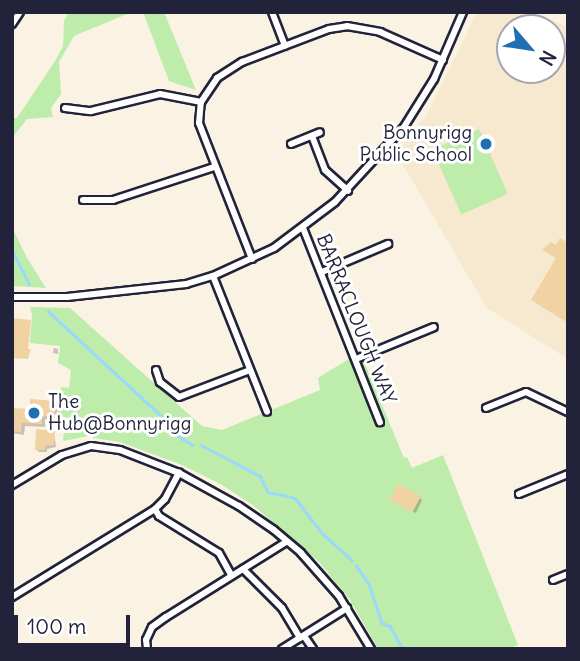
<!DOCTYPE html>
<style>
body{margin:0}
#map{position:relative;width:580px;height:661px;overflow:hidden;background:#faf2e3;font-family:Delius,sans-serif}
div>[style]{position:absolute}
.built>*{inset:0;background:#f7e8d0}
.green>*{inset:0;background:#beecaa;transform-origin:0 0}
.shadow>*{inset:0;background:#0003}
.stream>*{height:2.5px;margin:-1.25px;padding:0 1.25px;transform-origin:1.25px;border-radius:1.25px;background:#9bd9fc}
.building>*{inset:0;background:#f0d2a3;transform-origin:0 0}
.roads{filter:drop-shadow(2px 0 #22223b) drop-shadow(-2px 0 #22223b) drop-shadow(0 2px #22223b) drop-shadow(0 -2px #22223b)}
.minor>*{height:6px;margin:-3px;padding:0 3px;transform-origin:3px;border-radius:3px;background:#fff}
.dots>*{width:19px;height:19px;translate:-50% -50%;box-sizing:border-box;border:4px solid #fff;border-radius:50%}
span{translate:-50% -50%;white-space:nowrap;text-align:center;line-height:1.15;-webkit-text-stroke:6px #fff;paint-order:stroke}
.poi-label{font-size:19px;color:#22223b}
.right{translate:-100% -50%;text-align:right}
.left{translate:0 -50%;text-align:left}
.street-label{font-size:19px;color:#22223b}
.frame{position:absolute;inset:0;border:14px solid #22223b;pointer-events:none}
.north{position:absolute;left:496px;top:14px;width:70px;height:70px;box-sizing:border-box;background:#fff;border:2px solid #a7a7b1;border-radius:50%;rotate:119deg;font-size:19px;font-weight:700;line-height:28px;text-align:center;color:#22223b}
.north::after{content:'';display:block;margin:auto;width:24px;height:32px;background:#1f6fb2;clip-path:polygon(50% 0,100% 100%,50% 72%,0 100%)}
.scale{position:absolute;left:14px;top:615px;width:116px;height:32px;box-sizing:border-box;border:4px solid #22223b;border-top:0;padding-left:9px;font-size:21px;line-height:24px;white-space:nowrap;color:#22223b;-webkit-text-stroke:5px #fff;paint-order:stroke}
</style>
<div id="map">
<div class="built">
<i style="clip-path:polygon(evenodd,477px 12px,532px 12px,568px 27px,568px 359px,487px 308px,396px 153px,428px 113px,477px 12px,510px 28px,552px 28px,552px 70px,510px 70px,510px 28px)"></i>
</div>
<div class="green">
<i style="clip-path:polygon(69px 12px,132px 12px,74px 36px,59px 62px,61px 94px,51px 108px,53px 117px,27px 119px,12px 138px,12px 118px,17px 118px,55px 61px,63px 46px,64px 21px)"></i>
<i style="clip-path:polygon(143px 12px,164px 12px,196px 90px,169px 81px)"></i>
<i style="left:479px;top:129px;width:71px;height:51px;rotate:66deg"></i>
<i style="clip-path:polygon(12px 227px,27px 258px,46px 288px,12px 286px)"></i>
<i style="clip-path:polygon(30px 307px,70px 308px,202px 426px,222px 430px,320px 390px,318px 378px,360px 352px,404px 458px,407px 457px,412px 468px,443px 455px,518px 645px,509px 649px,378px 649px,350px 600px,319px 562px,254px 506px,222px 485px,182px 465px,120px 442px,93px 438px,93px 435px,63px 441px,64px 432px,56px 430px,61px 387px,69px 388px,71px 370px,58px 363px,60px 346px,30px 343px,32px 315px)"></i>
</div>
<div class="shadow">
<i style="clip-path:polygon(54px 348px,58px 349px,58px 354px,53px 353px)"></i>
<i style="clip-path:polygon(56px 403px,59px 406px,58px 420px,45px 419px,45px 427px,25px 426px,24px 435px,12px 433px,12px 410px,31px 411px)"></i>
<i style="clip-path:polygon(54px 432px,56px 447px,47px 449px,47px 452px,39px 452px,36px 449px)"></i>
<i style="clip-path:polygon(420px 498px,422px 500px,416px 513px,395px 502px)"></i>
</div>
<div class="stream">
<i style="left:12px;top:250px;width:38px;rotate:63deg"></i>
<i style="left:48px;top:311px;width:168px;rotate:42.8deg"></i>
<i style="left:171px;top:425px;width:13px;rotate:58deg"></i>
<i style="left:178px;top:436px;width:17px;rotate:31deg"></i>
<i style="left:201px;top:445px;width:67px;rotate:27.7deg"></i>
<i style="left:260px;top:476px;width:18px;rotate:63deg"></i>
<i style="left:268px;top:492px;width:25px;rotate:12deg"></i>
<i style="left:295px;top:498px;width:46px;rotate:52.1deg"></i>
<i style="left:323px;top:534px;width:39px;rotate:42deg"></i>
<i style="left:356px;top:565px;width:23px;rotate:56deg"></i>
<i style="left:369px;top:584px;width:41px;rotate:71.6deg"></i>
<i style="left:382px;top:623px;width:9px;rotate:21deg"></i>
<i style="left:390px;top:626px;width:26px;rotate:61deg"></i>
</div>
<div class="building">
<i style="clip-path:polygon(560px 238px,568px 243px,568px 323px,531px 300px,556px 258px,542px 250px,551px 242px,556px 245px)"></i>
<i style="clip-path:polygon(12px 318px,31px 320px,28px 349px,31px 349px,28px 359px,12px 358px)"></i>
<i style="clip-path:polygon(30px 399px,56px 401px,55px 417px,42px 416px,42px 424px,22px 423px,21px 432px,12px 431px,12px 408px,30px 409px)"></i>
<i style="clip-path:polygon(36px 429px,55px 431px,54px 445px,45px 446px,45px 450px,35px 450px)"></i>
<i style="left:398px;top:484px;width:26px;height:18px;rotate:28deg"></i>
</div>
<div class="roads">
<div class="minor">
<i style="left:272px;top:12px;width:36px;rotate:69deg"></i>
<i style="left:12px;top:24px;width:14px;rotate:-56deg"></i>
<i style="left:65px;top:108px;width:26px;rotate:7deg"></i>
<i style="left:91px;top:111px;width:71px;rotate:-13.8deg"></i>
<i style="left:160px;top:94px;width:42px;rotate:11deg"></i>
<i style="left:312px;top:136px;width:36px;rotate:69deg"></i>
<i style="left:325px;top:170px;width:31px;rotate:42deg"></i>
<i style="left:291px;top:144px;width:31px;rotate:-22deg"></i>
<i style="left:83px;top:200px;width:30px"></i>
<i style="left:113px;top:200px;width:106px;rotate:-18.1deg"></i>
<i style="left:303px;top:228px;width:209px;rotate:68.4deg"></i>
<i style="left:252px;top:259px;width:146px;rotate:-111.3deg"></i>
<i style="left:199px;top:123px;width:21px;rotate:-85deg"></i>
<i style="left:201px;top:102px;width:29px;rotate:-56deg"></i>
<i style="left:217px;top:78px;width:30px;rotate:-33deg"></i>
<i style="left:242px;top:62px;width:93px;rotate:-20.8deg"></i>
<i style="left:329px;top:29px;width:18px;rotate:-9deg"></i>
<i style="left:347px;top:26px;width:34px;rotate:10deg"></i>
<i style="left:380px;top:32px;width:69px;rotate:24deg"></i>
<i style="left:322px;top:272px;width:72px;rotate:-23deg"></i>
<i style="left:213px;top:276px;width:146px;rotate:68.3deg"></i>
<i style="left:12px;top:297px;width:55px"></i>
<i style="left:67px;top:297px;width:120px;rotate:-6.2deg"></i>
<i style="left:186px;top:284px;width:28px;rotate:-17deg"></i>
<i style="left:213px;top:276px;width:67px;rotate:-24.7deg"></i>
<i style="left:274px;top:248px;width:76px;rotate:-37deg"></i>
<i style="left:335px;top:202px;width:102px;rotate:-47.4deg"></i>
<i style="left:404px;top:127px;width:57px;rotate:-58deg"></i>
<i style="left:434px;top:79px;width:73px;rotate:-66.6deg"></i>
<i style="left:356px;top:359px;width:84px;rotate:-22.3deg"></i>
<i style="left:156px;top:370px;width:13px;rotate:72deg"></i>
<i style="left:160px;top:382px;width:24px;rotate:38deg"></i>
<i style="left:179px;top:397px;width:76px;rotate:-20.8deg"></i>
<i style="left:486px;top:408px;width:43px;rotate:-21.8deg"></i>
<i style="left:526px;top:392px;width:47px;rotate:25.5deg"></i>
<i style="left:12px;top:485px;width:58px;rotate:-31deg"></i>
<i style="left:62px;top:455px;width:30px;rotate:-17deg"></i>
<i style="left:91px;top:446px;width:29px;rotate:8deg"></i>
<i style="left:120px;top:450px;width:63px;rotate:21.3deg"></i>
<i style="left:179px;top:473px;width:68px;rotate:28.8deg"></i>
<i style="left:239px;top:506px;width:42px;rotate:34.4deg"></i>
<i style="left:274px;top:530px;width:35px;rotate:40deg"></i>
<i style="left:301px;top:553px;width:57px;rotate:48.5deg"></i>
<i style="left:339px;top:596px;width:62px;rotate:58.9deg"></i>
<i style="left:519px;top:494px;width:53px;rotate:-22.2deg"></i>
<i style="left:155px;top:509px;width:8px;rotate:60deg"></i>
<i style="left:159px;top:516px;width:70px;rotate:31.7deg"></i>
<i style="left:219px;top:553px;width:26px;rotate:61deg"></i>
<i style="left:243px;top:569px;width:55px;rotate:45deg"></i>
<i style="left:282px;top:608px;width:35px;rotate:59deg"></i>
<i style="left:553px;top:580px;width:16px;rotate:-22deg"></i>
<i style="left:12px;top:597px;width:168px;rotate:-31.6deg"></i>
<i style="left:155px;top:509px;width:14px;rotate:-45deg"></i>
<i style="left:165px;top:499px;width:30px;rotate:-62deg"></i>
<i style="left:304px;top:636px;width:16px;rotate:55deg"></i>
<i style="left:147px;top:649px;width:9px;rotate:-96deg"></i>
<i style="left:146px;top:640px;width:14px;rotate:-65deg"></i>
<i style="left:152px;top:627px;width:17px;rotate:-36deg"></i>
<i style="left:166px;top:617px;width:142px;rotate:-32deg"></i>
<i style="left:282px;top:649px;width:77px;rotate:-32.2deg"></i>
</div>
</div>
<div class="dots">
<i style="left:486px;top:144px;background:#1f6fb2"></i>
<i style="left:34px;top:413px;background:#1f6fb2"></i>
</div>
<div class="poi-label">
<span class="right" style="left:472px;top:144px">Bonnyrigg<br>Public School</span>
<span class="left" style="left:48px;top:413px">The<br>Hub@Bonnyrigg</span>
</div>
<div class="street-label">
<span style="left:356px;top:319px;rotate:68deg">BARRACLOUGH WAY</span>
</div>
<div class="frame"></div>
<div class="north">N</div>
<div class="scale">100 m</div>
</div>
